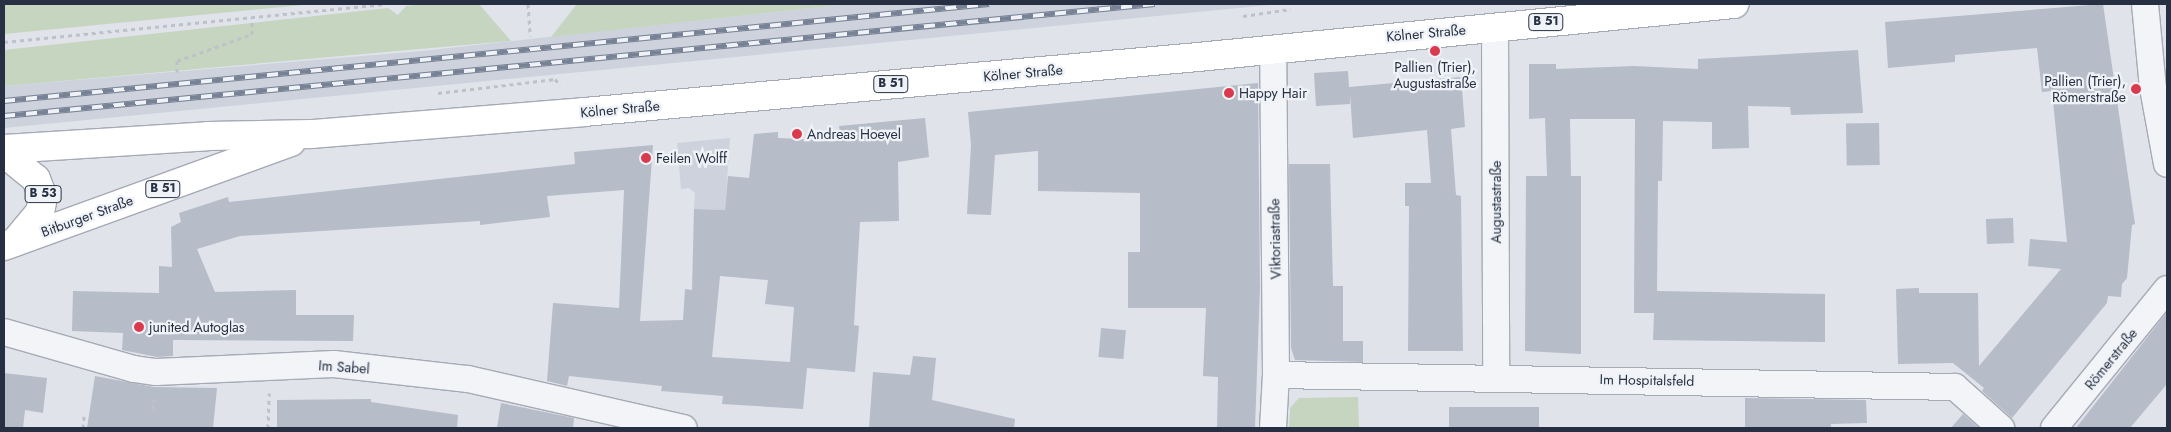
<!DOCTYPE html>
<meta charset="utf-8">
<style>
body{margin:0}
#map{position:relative;width:2171px;height:432px;overflow:hidden;background:#e0e3ea;font-family:Jost,sans-serif}
div>[style]{position:absolute}
.built>*{inset:0;background:#cdd2dc}
.green>*{inset:0;background:#c5d5c0}
.building>*{inset:0;background:#b6bcc8;transform-origin:0 0}
.path>*{height:3px;margin-top:-1.5px;transform-origin:0;background:repeating-linear-gradient(90deg,#bec1c9 0 4px,transparent 0 8px)}
.roads{filter:drop-shadow(1px 0 #a5aab5) drop-shadow(-1px 0 #a5aab5) drop-shadow(0 1px #a5aab5) drop-shadow(0 -1px #a5aab5)}
.minor>*{height:26px;margin:-13px;padding:0 13px;transform-origin:13px;border-radius:13px;background:#f3f4f8}
.primary>*{height:28px;margin:-14px;padding:0 14px;transform-origin:14px;border-radius:14px;background:#fff}
.rail>*{height:5.5px;margin-top:-2.75px;transform-origin:0;background:repeating-linear-gradient(90deg,#eff3f7 0 11px,#788295 0 22px);box-sizing:border-box;border-block:1px solid #788295}
.dots>*{width:14px;height:14px;translate:-50% -50%;box-sizing:border-box;border:2px solid #eff3f7;border-radius:50%}
span{translate:-50% -50%;white-space:nowrap;text-align:center;line-height:1.15;-webkit-text-stroke:4.5px #eff3f7;paint-order:stroke}
.shield-label span{padding:1px 4px;background:#eff3f7;border:1px solid;border-radius:4px;-webkit-text-stroke-width:0}
.shield-label{font-size:12px;color:#273043;font-weight:700}
.street-label{font-size:14px;color:#273043}
.poi-label{font-size:14px;color:#273043}
.right{translate:-100% -50%;text-align:right}
.left{translate:0 -50%;text-align:left}
.frame{position:absolute;inset:0;border:5px solid #273043;pointer-events:none}
</style>
<div id="map">
<div class="built">
<i style="clip-path:polygon(848px 4px,1280px 4px,4px 128px,4px 86px,422px 51px)"></i>
<i style="clip-path:polygon(730px 138px,725px 210px,694px 209px,695px 193px,689px 188px,681px 189px,677px 143px)"></i>
</div>
<div class="green">
<i style="clip-path:polygon(4px 4px,313px 4px,4px 34px)"></i>
<i style="clip-path:polygon(424px 4px,479px 4px,511px 41px,4px 86px,4px 50px,388px 8px,398px 15px,406px 6px)"></i>
<i style="clip-path:polygon(577px 4px,848px 4px,551px 37px)"></i>
<i style="clip-path:polygon(1358px 397px,1359px 428px,1289px 428px,1290px 408px,1299px 398px)"></i>
</div>
<div class="building">
<i style="clip-path:polygon(2103px 4px,2135px 224px,2132px 225px,2127px 278px,2122px 284px,2121px 297px,2108px 296px,2107px 303px,2012px 418px,1982px 391px,1984px 388px,1953px 363px,1898px 364px,1896px 289px,1919px 288px,1919px 293px,1978px 293px,1979px 366px,2061px 269px,2028px 266px,2030px 239px,2067px 242px,2052px 91px,2042px 92px,2037px 48px,1955px 55px,1955px 62px,1888px 68px,1885px 22px)"></i>
<i style="clip-path:polygon(1858px 50px,1863px 113px,1791px 115px,1790px 107px,1748px 106px,1749px 148px,1712px 149px,1712px 122px,1663px 121px,1662px 181px,1658px 181px,1657px 291px,1825px 294px,1825px 342px,1653px 340px,1654px 313px,1634px 313px,1635px 119px,1570px 119px,1571px 176px,1581px 176px,1581px 354px,1525px 351px,1526px 176px,1547px 176px,1545px 118px,1529px 119px,1529px 64px,1556px 64px,1556px 69px,1634px 66px,1698px 69px,1698px 59px)"></i>
<i style="clip-path:polygon(1348px 71px,1349px 87px,1461px 77px,1465px 127px,1451px 129px,1456px 195px,1461px 196px,1463px 351px,1408px 351px,1409px 206px,1405px 206px,1405px 183px,1431px 183px,1427px 130px,1353px 138px,1350px 94px,1350px 104px,1316px 106px,1314px 73px)"></i>
<i style="clip-path:polygon(1258px 83px,1260px 287px,1255px 428px,1217px 428px,1218px 377px,1203px 376px,1206px 308px,1128px 308px,1128px 252px,1140px 252px,1140px 193px,1038px 191px,1038px 151px,995px 155px,991px 215px,967px 214px,971px 145px,968px 112px)"></i>
<i style="clip-path:polygon(evenodd,925px 118px,929px 157px,898px 162px,899px 221px,860px 222px,854px 325px,859px 326px,855px 372px,807px 368px,803px 409px,722px 404px,723px 396px,661px 391px,662px 386px,569px 376px,567px 386px,547px 381px,553px 303px,619px 308px,624px 190px,547px 196px,550px 217px,480px 225px,480px 221px,240px 236px,197px 249px,215px 292px,296px 290px,296px 315px,354px 315px,353px 341px,173px 340px,173px 356px,157px 357px,122px 350px,123px 333px,72px 331px,73px 291px,159px 293px,159px 266px,172px 267px,171px 227px,181px 222px,179px 213px,228px 197px,229px 202px,575px 164px,574px 152px,653px 145px,640px 321px,683px 320px,685px 289px,692px 290px,694px 209px,725px 210px,728px 176px,749px 178px,754px 134px,778px 132px,778px 138px,841px 141px,839px 126px,925px 118px,720px 276px,768px 280px,765px 304px,794px 307px,790px 362px,712px 357px,720px 276px)"></i>
<i style="left:1879px;top:123px;width:42px;height:33px;rotate:89deg"></i>
<i style="clip-path:polygon(1289px 164px,1330px 164px,1333px 286px,1343px 286px,1343px 341px,1363px 341px,1363px 362px,1295px 360px,1291px 348px)"></i>
<i style="left:2013px;top:218px;width:25px;height:27px;rotate:88deg"></i>
<i style="clip-path:polygon(2167px 312px,2167px 384px,2130px 428px,2076px 428px)"></i>
<i style="left:1101px;top:328px;width:25px;height:29px;rotate:5deg"></i>
<i style="clip-path:polygon(913px 356px,936px 358px,932px 400px,1015px 419px,1014px 428px,869px 428px,873px 372px,910px 375px)"></i>
<i style="clip-path:polygon(4px 373px,47px 378px,43px 413px,25px 410px,23px 428px,4px 428px)"></i>
<i style="clip-path:polygon(95px 376px,154px 387px,217px 388px,213px 428px,87px 428px)"></i>
<i style="clip-path:polygon(1745px 398px,1866px 400px,1867px 423px,1831px 424px,1831px 428px,1745px 428px)"></i>
<i style="clip-path:polygon(371px 399px,371px 402px,458px 415px,457px 428px,277px 428px,277px 400px)"></i>
<i style="clip-path:polygon(501px 403px,574px 418px,573px 428px,497px 428px)"></i>
<i style="left:1449px;top:407px;width:90px;height:21px"></i>
<i style="clip-path:polygon(1963px 414px,1979px 428px,1951px 428px)"></i>
</div>
<div class="path">
<i style="left:528px;top:4px;width:32px;rotate:86deg"></i>
<i style="left:1243px;top:16px;width:48px;rotate:-8.5deg"></i>
<i style="left:4px;top:42px;width:383px;rotate:-5.7deg"></i>
<i style="left:177px;top:72px;width:11px;rotate:-90deg"></i>
<i style="left:177px;top:61px;width:80px;rotate:-19.8deg"></i>
<i style="left:252px;top:34px;width:17px;rotate:-90deg"></i>
<i style="left:438px;top:93px;width:118px;rotate:-6.8deg"></i>
<i style="left:555px;top:79px;width:8px;rotate:50deg"></i>
<i style="left:153px;top:409px;width:10px;rotate:-84deg"></i>
<i style="left:83px;top:428px;width:12px;rotate:-85deg"></i>
<i style="left:268px;top:428px;width:35px;rotate:-88deg"></i>
</div>
<div class="roads">
<div class="minor">
<i style="left:2145px;top:4px;width:84px;rotate:84.6deg"></i>
<i style="left:2153px;top:88px;width:77px;rotate:79.6deg"></i>
<i style="left:1495px;top:27px;width:350px;rotate:89.8deg"></i>
<i style="left:4px;top:332px;width:135px;rotate:15.9deg"></i>
<i style="left:134px;top:369px;width:22px;rotate:8deg"></i>
<i style="left:156px;top:372px;width:178px;rotate:-2.6deg"></i>
<i style="left:334px;top:364px;width:135px;rotate:6.4deg"></i>
<i style="left:468px;top:379px;width:221px;rotate:12.8deg"></i>
<i style="left:1276px;top:375px;width:679px;rotate:1.01deg"></i>
<i style="left:1955px;top:387px;width:62px;rotate:41.7deg"></i>
<i style="left:1273px;top:428px;width:53px;rotate:-86.8deg"></i>
<i style="left:1276px;top:375px;width:326px;rotate:-90.5deg"></i>
<i style="left:2054px;top:428px;width:179px;rotate:-50.9deg"></i>
</div>
<div class="primary">
<i style="left:4px;top:149px;width:204px;rotate:-3.6deg"></i>
<i style="left:208px;top:136px;width:104px;rotate:-1.1deg"></i>
<i style="left:312px;top:134px;width:273px;rotate:-4.6deg"></i>
<i style="left:584px;top:112px;width:616px;rotate:-5.12deg"></i>
<i style="left:1198px;top:57px;width:539px;rotate:-5.65deg"></i>
<i style="left:4px;top:153px;width:41px;rotate:39.1deg"></i>
<i style="left:36px;top:179px;width:19px;rotate:69deg"></i>
<i style="left:43px;top:197px;width:15px;rotate:101deg"></i>
<i style="left:40px;top:212px;width:39px;rotate:130deg"></i>
<i style="left:4px;top:246px;width:305px;rotate:-19.9deg"></i>
</div>
</div>
<div class="rail">
<i style="left:4px;top:101px;width:990px;rotate:-5.62deg"></i>
<i style="left:4px;top:116px;width:1156px;rotate:-5.56deg"></i>
</div>
<div class="dots">
<i style="left:1435px;top:51px;background:#da3a4e"></i>
<i style="left:2136px;top:89px;background:#da3a4e"></i>
<i style="left:1229px;top:93px;background:#da3a4e"></i>
<i style="left:797px;top:134px;background:#da3a4e"></i>
<i style="left:646px;top:158px;background:#da3a4e"></i>
<i style="left:139px;top:327px;background:#da3a4e"></i>
</div>
<div class="shield-label">
<span style="left:1546px;top:22px">B 51</span>
<span style="left:891px;top:84px">B 51</span>
<span style="left:163px;top:189px">B 51</span>
<span style="left:43px;top:194px">B 53</span>
</div>
<div class="street-label">
<span style="left:1426px;top:33px;rotate:-5deg">Kölner Straße</span>
<span style="left:1023px;top:73px;rotate:-5deg">Kölner Straße</span>
<span style="left:620px;top:109px;rotate:-5deg">Kölner Straße</span>
<span style="left:1496px;top:202px;rotate:-90deg">Augustastraße</span>
<span style="left:87px;top:216px;rotate:-20deg">Bitburger Straße</span>
<span style="left:1275px;top:239px;rotate:-91deg">Viktoriastraße</span>
<span style="left:2111px;top:359px;rotate:-51deg">Römerstraße</span>
<span style="left:344px;top:367px;rotate:4deg">Im Sabel</span>
<span style="left:1647px;top:380px;rotate:1deg">Im Hospitalsfeld</span>
</div>
<div class="poi-label">
<span style="left:1435px;top:75px">Pallien (Trier),<br>Augustastraße</span>
<span class="right" style="left:2126px;top:89px">Pallien (Trier),<br>Römerstraße</span>
<span class="left" style="left:1239px;top:93px">Happy Hair</span>
<span class="left" style="left:807px;top:134px">Andreas Hoevel</span>
<span class="left" style="left:656px;top:158px">Feilen Wolff</span>
<span class="left" style="left:149px;top:327px">junited Autoglas</span>
</div>
<div class="frame"></div>
</div>
